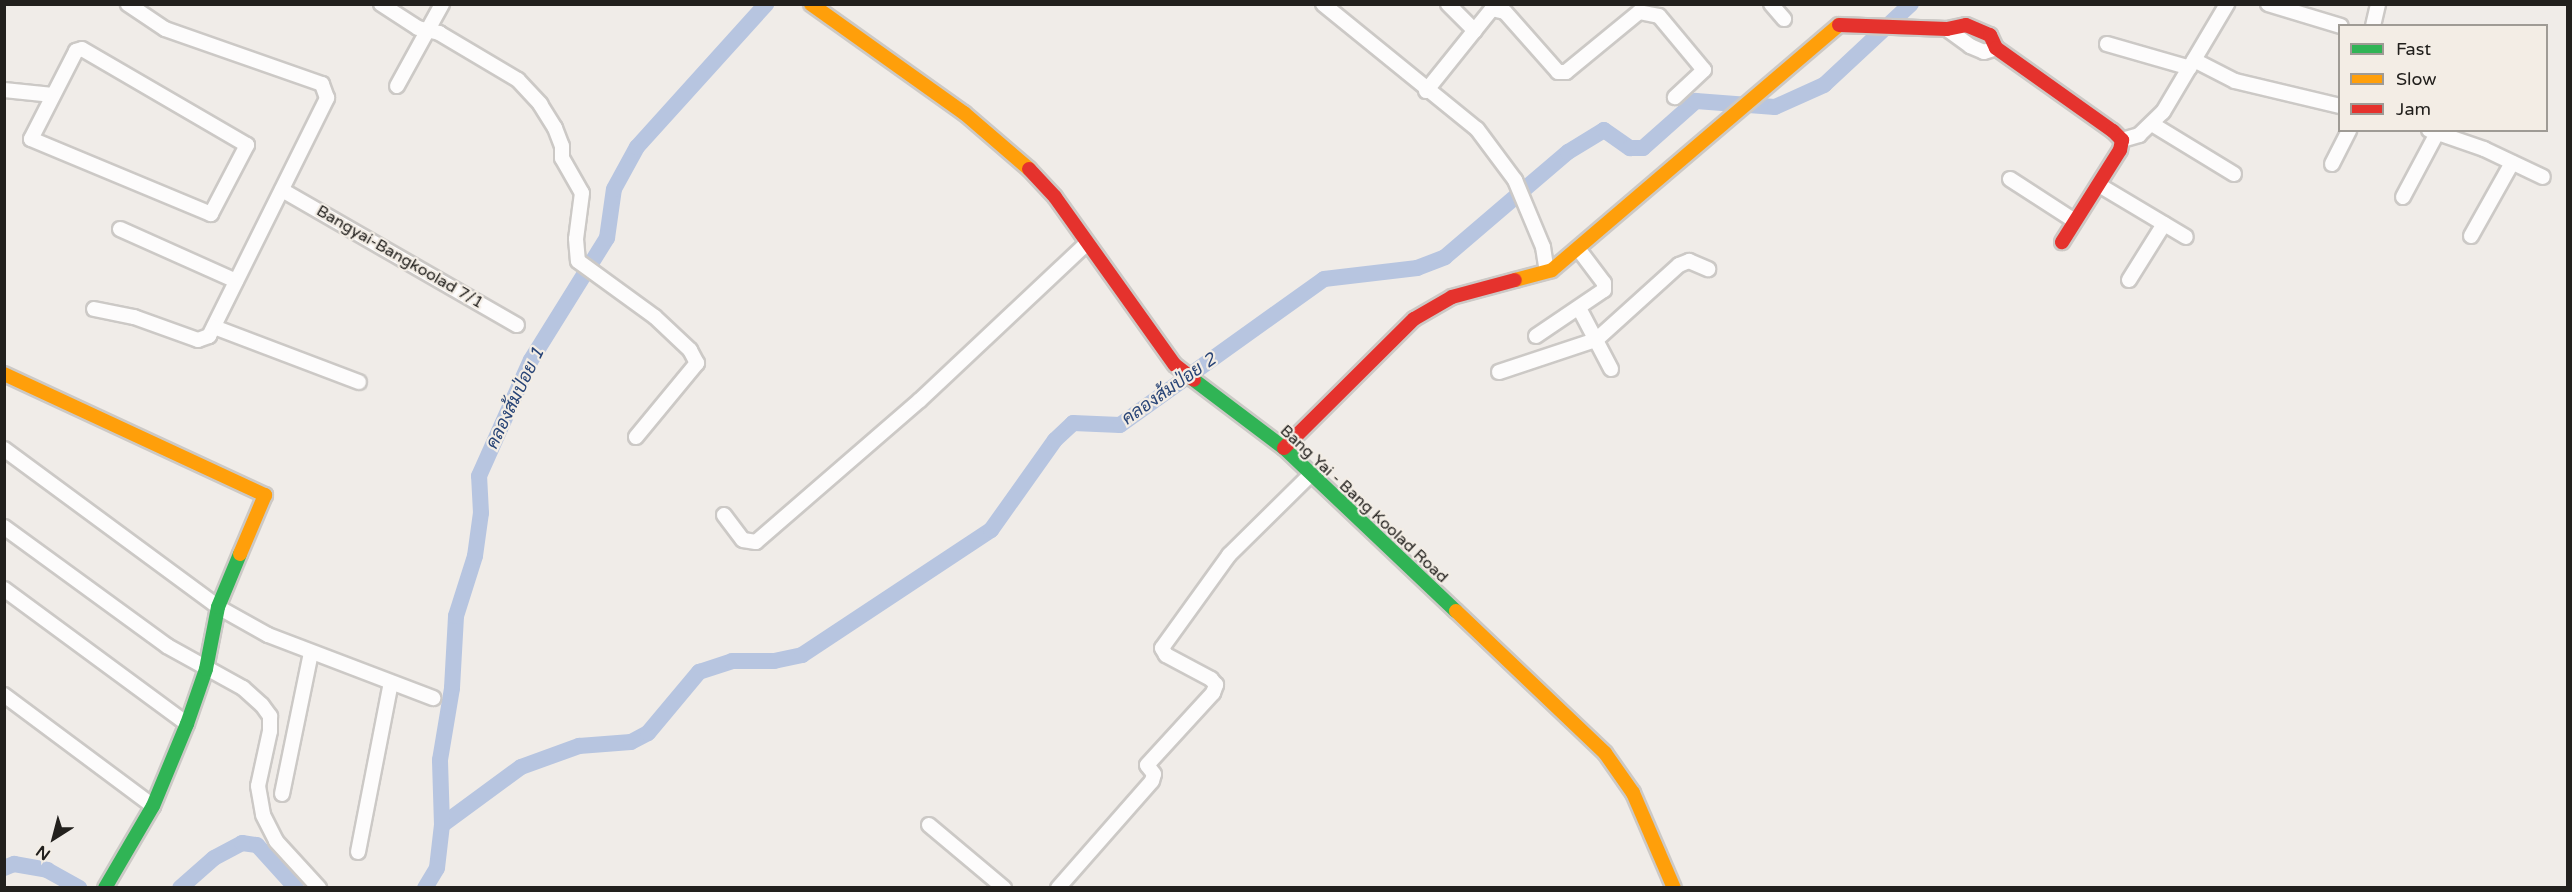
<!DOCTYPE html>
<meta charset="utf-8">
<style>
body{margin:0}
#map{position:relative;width:2572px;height:892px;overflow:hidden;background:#f0ece8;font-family:"Varela Round",Sarabun,sans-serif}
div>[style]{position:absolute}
.canal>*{height:16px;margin:-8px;padding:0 8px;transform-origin:8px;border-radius:8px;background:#b7c5e0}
.roads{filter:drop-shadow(2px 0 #ccc9c6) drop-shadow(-2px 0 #ccc9c6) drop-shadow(0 2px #ccc9c6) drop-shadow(0 -2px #ccc9c6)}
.street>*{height:14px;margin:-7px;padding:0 7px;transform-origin:7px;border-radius:7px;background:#fdfcfc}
.fast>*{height:14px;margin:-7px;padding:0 7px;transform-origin:7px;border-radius:7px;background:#30b455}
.slow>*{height:14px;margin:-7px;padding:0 7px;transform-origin:7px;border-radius:7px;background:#ff9f0a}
.jam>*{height:14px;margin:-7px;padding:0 7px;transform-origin:7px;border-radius:7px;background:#e5322d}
span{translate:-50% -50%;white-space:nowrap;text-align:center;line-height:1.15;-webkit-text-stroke:4.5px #f3ede5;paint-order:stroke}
.street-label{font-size:16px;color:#22201d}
.water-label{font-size:18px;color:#284476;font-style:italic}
.frame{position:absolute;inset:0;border:6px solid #22201d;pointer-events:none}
.legend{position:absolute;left:2338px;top:24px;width:210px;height:108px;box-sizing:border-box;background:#f3ede5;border:2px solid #9f9b95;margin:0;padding:8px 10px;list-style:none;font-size:18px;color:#22201d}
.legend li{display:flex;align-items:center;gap:12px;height:30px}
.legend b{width:30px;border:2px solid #9f9b95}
.north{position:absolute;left:24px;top:808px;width:60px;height:60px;-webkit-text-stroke:4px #f3ede5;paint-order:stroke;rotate:216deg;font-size:16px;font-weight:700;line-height:24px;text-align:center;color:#22201d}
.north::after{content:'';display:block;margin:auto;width:21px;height:27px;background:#22201d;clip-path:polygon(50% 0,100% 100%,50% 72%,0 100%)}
</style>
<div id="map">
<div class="canal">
<i style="left:442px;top:825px;width:98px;rotate:-36.3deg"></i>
<i style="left:521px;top:767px;width:62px;rotate:-19.9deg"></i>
<i style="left:579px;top:746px;width:52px;rotate:-4.4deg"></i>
<i style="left:631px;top:742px;width:19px;rotate:-28deg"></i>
<i style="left:648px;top:733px;width:80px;rotate:-50.1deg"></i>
<i style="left:699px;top:672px;width:35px;rotate:-18deg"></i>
<i style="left:732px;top:661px;width:42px"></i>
<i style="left:774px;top:661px;width:29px;rotate:-12deg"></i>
<i style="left:802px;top:655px;width:227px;rotate:-33.5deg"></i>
<i style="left:991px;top:530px;width:110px;rotate:-54.6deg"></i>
<i style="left:1055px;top:440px;width:25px;rotate:-43deg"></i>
<i style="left:1073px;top:423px;width:47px;rotate:2.4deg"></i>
<i style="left:1120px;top:425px;width:251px;rotate:-35.6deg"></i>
<i style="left:1324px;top:279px;width:94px;rotate:-6.7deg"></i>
<i style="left:1417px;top:268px;width:30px;rotate:-21deg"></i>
<i style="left:1445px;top:257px;width:162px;rotate:-40.5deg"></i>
<i style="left:1568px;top:152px;width:42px;rotate:-31.4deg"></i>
<i style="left:1604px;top:130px;width:32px;rotate:35deg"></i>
<i style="left:1630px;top:148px;width:13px"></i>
<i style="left:1643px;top:148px;width:71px;rotate:-41.6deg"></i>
<i style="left:1696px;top:101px;width:79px;rotate:4.3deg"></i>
<i style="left:1775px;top:107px;width:54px;rotate:-24.2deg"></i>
<i style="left:1824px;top:85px;width:119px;rotate:-43deg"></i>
<i style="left:4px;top:868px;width:11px;rotate:-22deg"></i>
<i style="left:14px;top:864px;width:34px;rotate:10deg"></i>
<i style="left:47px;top:870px;width:37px;rotate:29deg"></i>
<i style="left:180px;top:888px;width:45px;rotate:-41.4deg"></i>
<i style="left:214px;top:858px;width:32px;rotate:-28deg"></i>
<i style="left:242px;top:843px;width:15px;rotate:8deg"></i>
<i style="left:257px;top:845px;width:58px;rotate:47.8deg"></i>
<i style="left:425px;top:888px;width:23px;rotate:-59deg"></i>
<i style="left:437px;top:868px;width:43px;rotate:-83.4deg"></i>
<i style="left:442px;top:825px;width:65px;rotate:-91.8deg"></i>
<i style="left:440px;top:760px;width:73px;rotate:-80.5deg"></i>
<i style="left:452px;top:688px;width:72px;rotate:-86.8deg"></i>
<i style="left:456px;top:616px;width:63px;rotate:-72.4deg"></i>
<i style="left:475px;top:556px;width:43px;rotate:-82.1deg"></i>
<i style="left:481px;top:513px;width:37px;rotate:-93deg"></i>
<i style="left:479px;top:476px;width:127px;rotate:-65.9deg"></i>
<i style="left:531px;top:360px;width:144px;rotate:-58.1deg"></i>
<i style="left:607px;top:238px;width:49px;rotate:-81.9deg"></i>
<i style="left:614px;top:189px;width:48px;rotate:-61.3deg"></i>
<i style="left:637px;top:147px;width:193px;rotate:-47.9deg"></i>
</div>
<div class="roads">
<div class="street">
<i style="left:381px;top:4px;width:44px;rotate:33deg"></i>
<i style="left:418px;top:28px;width:22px;rotate:13deg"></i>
<i style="left:439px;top:33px;width:92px;rotate:30.7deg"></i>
<i style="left:518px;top:80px;width:33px;rotate:47deg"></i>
<i style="left:540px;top:104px;width:28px;rotate:58deg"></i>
<i style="left:555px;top:128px;width:19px;rotate:69deg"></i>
<i style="left:562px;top:146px;width:12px;rotate:90deg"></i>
<i style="left:562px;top:158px;width:40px;rotate:60.3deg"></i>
<i style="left:582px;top:193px;width:46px;rotate:97.4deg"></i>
<i style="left:576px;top:239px;width:22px;rotate:85deg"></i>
<i style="left:578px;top:261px;width:95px;rotate:36deg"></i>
<i style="left:655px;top:317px;width:48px;rotate:43.3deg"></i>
<i style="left:690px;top:350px;width:15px;rotate:62deg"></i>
<i style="left:697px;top:363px;width:96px;rotate:129.5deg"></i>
<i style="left:1323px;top:4px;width:198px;rotate:39.1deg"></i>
<i style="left:1477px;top:129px;width:64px;rotate:53.3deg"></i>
<i style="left:1515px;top:180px;width:73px;rotate:67.3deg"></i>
<i style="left:1543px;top:247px;width:24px;rotate:81deg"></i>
<i style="left:1448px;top:4px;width:38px;rotate:45deg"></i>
<i style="left:1771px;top:4px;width:20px;rotate:49deg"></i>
<i style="left:2268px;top:4px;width:76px;rotate:16.8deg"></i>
<i style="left:2373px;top:26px;width:23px;rotate:-77deg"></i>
<i style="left:1947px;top:29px;width:29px;rotate:36deg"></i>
<i style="left:1970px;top:46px;width:15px;rotate:23deg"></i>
<i style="left:1984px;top:52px;width:13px;rotate:-18deg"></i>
<i style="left:2107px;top:44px;width:86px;rotate:16.1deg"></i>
<i style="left:82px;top:49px;width:191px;rotate:30.2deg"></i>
<i style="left:247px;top:145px;width:78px;rotate:117.6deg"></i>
<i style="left:211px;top:214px;width:195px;rotate:-157.4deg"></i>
<i style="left:31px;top:139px;width:99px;rotate:-62.9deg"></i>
<i style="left:76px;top:51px;width:6px;rotate:-18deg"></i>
<i style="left:2194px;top:60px;width:46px;rotate:27.1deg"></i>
<i style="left:2235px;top:81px;width:108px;rotate:13.4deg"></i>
<i style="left:397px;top:86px;width:94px;rotate:-61.2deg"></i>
<i style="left:4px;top:90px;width:49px;rotate:5.8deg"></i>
<i style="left:1426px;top:91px;width:105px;rotate:-51.2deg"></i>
<i style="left:1492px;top:9px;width:13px;rotate:13deg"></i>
<i style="left:1505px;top:12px;width:80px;rotate:48.5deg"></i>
<i style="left:1558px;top:72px;width:8px"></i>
<i style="left:1566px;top:72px;width:94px;rotate:-39.4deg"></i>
<i style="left:1639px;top:12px;width:20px;rotate:11deg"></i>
<i style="left:1659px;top:16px;width:70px;rotate:50.2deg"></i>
<i style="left:1704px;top:70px;width:40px;rotate:137deg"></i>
<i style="left:2152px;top:124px;width:96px;rotate:31.4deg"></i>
<i style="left:2429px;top:130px;width:58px;rotate:19.1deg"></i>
<i style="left:2484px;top:149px;width:65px;rotate:25.4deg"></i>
<i style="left:2122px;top:140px;width:18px;rotate:-16deg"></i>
<i style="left:2139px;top:135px;width:33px;rotate:-44deg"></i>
<i style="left:2163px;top:112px;width:126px;rotate:-59.3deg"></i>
<i style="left:2332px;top:164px;width:38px;rotate:-63deg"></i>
<i style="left:2010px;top:179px;width:77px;rotate:32.9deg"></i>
<i style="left:2099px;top:185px;width:101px;rotate:30.9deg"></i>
<i style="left:282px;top:190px;width:271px;rotate:29.9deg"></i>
<i style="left:2403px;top:197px;width:72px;rotate:-62deg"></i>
<i style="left:120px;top:229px;width:127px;rotate:24.1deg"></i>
<i style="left:2471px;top:236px;width:84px;rotate:-60.7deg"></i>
<i style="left:2129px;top:280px;width:66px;rotate:-58deg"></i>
<i style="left:1579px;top:308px;width:69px;rotate:62.3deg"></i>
<i style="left:94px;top:309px;width:41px;rotate:11.3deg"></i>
<i style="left:134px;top:317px;width:68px;rotate:19.8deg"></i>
<i style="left:198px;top:340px;width:12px;rotate:-20deg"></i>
<i style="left:209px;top:336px;width:266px;rotate:-63.6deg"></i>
<i style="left:327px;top:98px;width:15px;rotate:-110deg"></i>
<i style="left:322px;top:84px;width:166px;rotate:-160.7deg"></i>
<i style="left:165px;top:29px;width:45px;rotate:-146deg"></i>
<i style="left:214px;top:327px;width:155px;rotate:20.8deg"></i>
<i style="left:1536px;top:336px;width:82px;rotate:-34.1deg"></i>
<i style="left:1604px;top:290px;width:7px;rotate:-90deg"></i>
<i style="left:1604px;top:283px;width:41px;rotate:-127.1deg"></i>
<i style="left:1499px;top:372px;width:102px;rotate:-18.3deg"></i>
<i style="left:1596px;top:340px;width:112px;rotate:-42.1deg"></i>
<i style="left:1679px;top:265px;width:11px;rotate:-22deg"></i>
<i style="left:1689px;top:261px;width:21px;rotate:23deg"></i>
<i style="left:4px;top:449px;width:266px;rotate:36.4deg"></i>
<i style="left:218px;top:607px;width:57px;rotate:29.2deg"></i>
<i style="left:268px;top:635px;width:177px;rotate:20.9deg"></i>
<i style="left:724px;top:515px;width:31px;rotate:53deg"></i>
<i style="left:743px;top:540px;width:13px;rotate:9deg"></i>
<i style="left:756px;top:542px;width:217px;rotate:-40.9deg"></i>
<i style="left:920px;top:400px;width:229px;rotate:-43.2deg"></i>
<i style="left:4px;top:527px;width:202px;rotate:36.1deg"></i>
<i style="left:167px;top:646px;width:87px;rotate:28.9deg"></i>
<i style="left:243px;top:688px;width:25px;rotate:42deg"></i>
<i style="left:262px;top:705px;width:14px;rotate:54deg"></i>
<i style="left:270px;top:716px;width:15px;rotate:90deg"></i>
<i style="left:270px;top:731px;width:56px;rotate:102.3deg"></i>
<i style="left:258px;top:786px;width:29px;rotate:80deg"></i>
<i style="left:263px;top:815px;width:29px;rotate:63deg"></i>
<i style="left:276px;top:841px;width:64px;rotate:47.5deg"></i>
<i style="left:4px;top:589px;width:227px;rotate:36.4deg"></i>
<i style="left:4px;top:695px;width:186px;rotate:36.7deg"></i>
<i style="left:282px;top:794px;width:144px;rotate:-78.4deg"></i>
<i style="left:929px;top:825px;width:98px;rotate:40deg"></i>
<i style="left:358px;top:852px;width:172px;rotate:-79deg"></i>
<i style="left:1058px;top:888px;width:142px;rotate:-48.7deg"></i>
<i style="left:1152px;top:781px;width:7px;rotate:-74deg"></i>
<i style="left:1154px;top:774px;width:11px;rotate:-128deg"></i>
<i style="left:1147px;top:765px;width:98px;rotate:-47.5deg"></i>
<i style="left:1213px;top:693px;width:9px;rotate:-69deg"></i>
<i style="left:1216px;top:685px;width:8px;rotate:-130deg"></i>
<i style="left:1211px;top:679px;width:51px;rotate:-151.9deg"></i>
<i style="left:1166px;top:655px;width:8px;rotate:-120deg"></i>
<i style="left:1162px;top:648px;width:115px;rotate:-54.2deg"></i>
<i style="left:1229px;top:555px;width:115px;rotate:-44.6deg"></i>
</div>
<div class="fast">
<i style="left:1194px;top:380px;width:113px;rotate:37.1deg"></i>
<i style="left:1284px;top:448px;width:237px;rotate:43.5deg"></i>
<i style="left:105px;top:888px;width:95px;rotate:-59.7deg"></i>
<i style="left:153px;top:806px;width:89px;rotate:-67.5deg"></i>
<i style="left:187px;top:724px;width:58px;rotate:-70.9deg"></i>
<i style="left:206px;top:669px;width:63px;rotate:-79deg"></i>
<i style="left:218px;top:607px;width:57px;rotate:-67.5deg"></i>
</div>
<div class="slow">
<i style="left:811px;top:4px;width:188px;rotate:35.5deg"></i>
<i style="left:964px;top:113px;width:86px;rotate:40.7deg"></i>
<i style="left:1515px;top:280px;width:38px;rotate:-15deg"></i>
<i style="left:1552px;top:270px;width:377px;rotate:-40.5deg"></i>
<i style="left:4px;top:374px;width:288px;rotate:24.9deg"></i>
<i style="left:265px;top:495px;width:64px;rotate:113deg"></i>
<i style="left:1456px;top:611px;width:206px;rotate:43.6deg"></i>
<i style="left:1605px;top:753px;width:49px;rotate:55deg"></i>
<i style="left:1633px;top:793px;width:103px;rotate:66.7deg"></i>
</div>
<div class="jam">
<i style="left:1839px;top:25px;width:108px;rotate:2.1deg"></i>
<i style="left:1947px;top:29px;width:19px;rotate:-12deg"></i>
<i style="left:1966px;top:25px;width:26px;rotate:23deg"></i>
<i style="left:1990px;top:35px;width:14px;rotate:65deg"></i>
<i style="left:1996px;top:48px;width:143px;rotate:35.4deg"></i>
<i style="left:2113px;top:131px;width:13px;rotate:45deg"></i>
<i style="left:2122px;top:140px;width:10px;rotate:101deg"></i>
<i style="left:2120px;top:150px;width:109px;rotate:122.2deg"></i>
<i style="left:1029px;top:169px;width:38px;rotate:47deg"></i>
<i style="left:1055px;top:197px;width:206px;rotate:54.5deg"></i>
<i style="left:1175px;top:365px;width:24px;rotate:38deg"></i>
<i style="left:1284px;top:448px;width:183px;rotate:-44.8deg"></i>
<i style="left:1414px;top:319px;width:44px;rotate:-30.1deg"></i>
<i style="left:1452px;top:297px;width:65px;rotate:-15.1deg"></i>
</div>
</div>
<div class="street-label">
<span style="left:400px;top:257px;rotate:30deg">Bangyai-Bangkoolad 7/1</span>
<span style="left:1364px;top:504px;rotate:43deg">Bang Yai - Bang Koolad Road</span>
</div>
<div class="water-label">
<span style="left:1169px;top:389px;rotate:-35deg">คลองส้มป่อย 2</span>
<span style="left:515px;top:398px;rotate:-64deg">คลองส้มป่อย 1</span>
</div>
<div class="frame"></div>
<ul class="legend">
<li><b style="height:8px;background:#30b455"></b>Fast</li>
<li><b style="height:8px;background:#ff9f0a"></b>Slow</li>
<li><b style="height:8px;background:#e5322d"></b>Jam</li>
</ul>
<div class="north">N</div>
</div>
